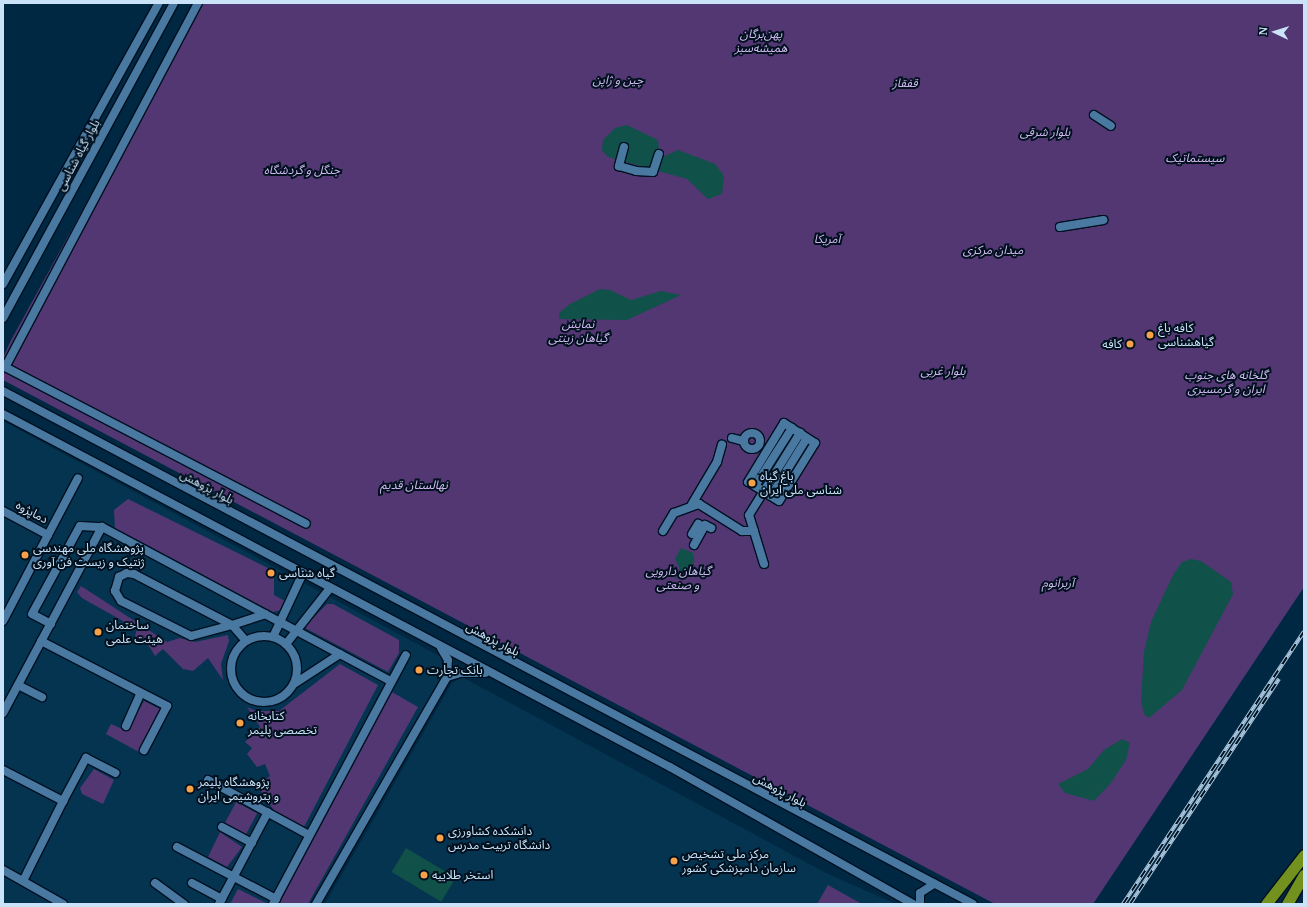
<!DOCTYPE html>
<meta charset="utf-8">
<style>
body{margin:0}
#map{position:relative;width:1307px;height:907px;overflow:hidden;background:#012842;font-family:"PT Serif","Noto Sans Arabic",serif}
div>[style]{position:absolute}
.built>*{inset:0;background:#053451}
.green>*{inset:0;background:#533773;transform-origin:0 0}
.water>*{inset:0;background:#10514a;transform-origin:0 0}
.roads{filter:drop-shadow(1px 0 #001021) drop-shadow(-1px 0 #001021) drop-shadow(0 1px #001021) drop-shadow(0 -1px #001021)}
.minor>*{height:8px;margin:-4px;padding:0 4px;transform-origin:4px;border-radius:4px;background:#4979a0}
.minor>.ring{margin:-4px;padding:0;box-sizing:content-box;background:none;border:8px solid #4979a0;border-radius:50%}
.highway>*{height:11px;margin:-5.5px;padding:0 5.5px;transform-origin:5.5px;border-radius:5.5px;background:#73911f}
.rail>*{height:4px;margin-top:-2px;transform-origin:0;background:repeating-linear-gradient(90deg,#00101e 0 8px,#aec9df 0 16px);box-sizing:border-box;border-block:1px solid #aec9df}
.dots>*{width:11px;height:11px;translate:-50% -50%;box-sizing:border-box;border:2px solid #00101e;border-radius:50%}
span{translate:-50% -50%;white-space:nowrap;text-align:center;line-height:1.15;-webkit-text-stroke:4px #00101e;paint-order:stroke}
.park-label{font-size:12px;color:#cfb9ed;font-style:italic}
.street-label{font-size:12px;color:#cae3f8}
.poi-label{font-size:12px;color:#cae3f8}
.left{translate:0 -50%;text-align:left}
.right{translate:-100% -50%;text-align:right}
.frame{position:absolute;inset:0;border:4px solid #cae3f8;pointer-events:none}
.north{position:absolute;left:1255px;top:12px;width:40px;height:40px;-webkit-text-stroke:3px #00101e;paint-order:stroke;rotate:274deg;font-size:11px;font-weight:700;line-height:16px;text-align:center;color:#cae3f8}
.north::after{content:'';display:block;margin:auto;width:14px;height:18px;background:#cae3f8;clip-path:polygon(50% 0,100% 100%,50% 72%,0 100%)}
</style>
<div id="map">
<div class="built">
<i style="clip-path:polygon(3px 421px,441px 657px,443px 675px,310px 904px,3px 904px)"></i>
<i style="clip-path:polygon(462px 677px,826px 873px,896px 904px,325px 904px,452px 683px)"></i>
</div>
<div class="green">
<i style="clip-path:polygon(196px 3px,1304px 3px,1304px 587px,1093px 904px,995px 904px,3px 380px,3px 358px,10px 342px)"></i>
<i style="clip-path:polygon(128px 499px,274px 571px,274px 595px,285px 601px,281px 610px,273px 612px,115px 528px,114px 510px)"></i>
<i style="clip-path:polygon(81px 586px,167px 642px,180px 638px,195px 642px,228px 635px,229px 641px,221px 664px,223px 680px,208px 658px,193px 671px,183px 669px,163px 649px,155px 656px,149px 646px,135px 636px,137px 629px,82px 598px,77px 592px)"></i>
<i style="clip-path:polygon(327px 604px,333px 604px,399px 640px,399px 653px,388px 672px,305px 628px,303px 624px,310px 615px,314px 617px)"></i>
<i style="clip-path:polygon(340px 664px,378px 685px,304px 827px,276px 813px,257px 786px,270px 776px,265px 764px,257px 767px,247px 754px,252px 748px,245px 742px,260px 727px,247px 707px,256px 711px,279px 711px)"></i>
<i style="clip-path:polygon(392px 692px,418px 707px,308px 904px,279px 904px)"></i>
<i style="clip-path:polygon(144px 701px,160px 709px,139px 752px,106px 734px,111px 724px,127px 731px)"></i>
<i style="clip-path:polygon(94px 769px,114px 780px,103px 804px,82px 794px,80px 788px)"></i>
<i style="left:236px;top:802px;width:24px;height:24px;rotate:28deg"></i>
<i style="clip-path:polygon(220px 832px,242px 847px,227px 867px,208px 857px)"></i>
<i style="clip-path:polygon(828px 885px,860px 903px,860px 904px,817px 904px)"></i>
<i style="clip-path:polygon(238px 889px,266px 903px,265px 904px,230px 904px)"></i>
</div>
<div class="water">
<i style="clip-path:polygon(627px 125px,658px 140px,660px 158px,678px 150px,715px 164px,724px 176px,722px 194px,708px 199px,687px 179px,608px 157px,602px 150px,603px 140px,615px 128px)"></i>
<i style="clip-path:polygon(600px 289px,610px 290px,631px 300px,661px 291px,681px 295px,627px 320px,559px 319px,559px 313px,570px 304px)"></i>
<i style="clip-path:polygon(681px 548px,693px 553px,694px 561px,687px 575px,675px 579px,680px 569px,675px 559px)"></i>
<i style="clip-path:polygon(1191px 559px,1201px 561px,1231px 582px,1233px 594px,1182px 690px,1149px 718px,1144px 714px,1141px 701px,1144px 652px,1151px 622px,1173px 575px,1182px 562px)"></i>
<i style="clip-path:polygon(1122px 739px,1130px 743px,1126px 760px,1111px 783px,1094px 801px,1065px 793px,1058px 784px,1088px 769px,1104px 750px)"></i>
<i style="left:406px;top:848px;width:58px;height:28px;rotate:31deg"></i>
</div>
<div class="roads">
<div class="minor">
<i style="left:198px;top:3px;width:412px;rotate:117.9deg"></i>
<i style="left:5px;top:367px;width:339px;rotate:27.5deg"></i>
<i style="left:1094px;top:115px;width:20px;rotate:33deg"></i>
<i style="left:624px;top:147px;width:20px;rotate:105deg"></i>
<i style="left:619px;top:166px;width:18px;rotate:16deg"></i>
<i style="left:636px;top:171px;width:17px;rotate:3deg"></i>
<i style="left:653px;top:172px;width:19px;rotate:-72deg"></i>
<i style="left:1060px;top:227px;width:44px;rotate:-9.2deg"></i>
<i style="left:3px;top:284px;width:321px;rotate:-61deg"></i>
<i style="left:3px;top:318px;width:358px;rotate:-61.5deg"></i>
<i style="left:3px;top:391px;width:1097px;rotate:27.87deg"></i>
<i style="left:3px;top:414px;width:755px;rotate:27.89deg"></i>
<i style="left:670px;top:767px;width:279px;rotate:29.4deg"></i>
<i style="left:784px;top:423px;width:37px;rotate:33deg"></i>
<i style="left:815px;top:443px;width:68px;rotate:121.8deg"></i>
<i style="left:779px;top:501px;width:36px;rotate:-148deg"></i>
<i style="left:748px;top:482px;width:69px;rotate:-58.6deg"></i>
<i class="ring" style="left:744px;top:433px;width:8px;height:8px"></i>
<i style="left:732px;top:438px;width:11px;rotate:15deg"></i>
<i style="left:755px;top:486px;width:69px;rotate:-57.5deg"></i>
<i style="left:771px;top:496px;width:68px;rotate:-58.2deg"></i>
<i style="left:692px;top:504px;width:49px;rotate:-59.2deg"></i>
<i style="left:717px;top:462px;width:18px;rotate:-74deg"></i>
<i style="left:3px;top:511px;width:51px;rotate:28.1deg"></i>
<i style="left:48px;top:535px;width:97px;rotate:117.6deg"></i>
<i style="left:663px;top:531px;width:21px;rotate:-59deg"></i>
<i style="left:674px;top:513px;width:27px;rotate:-20deg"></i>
<i style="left:699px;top:504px;width:51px;rotate:32.1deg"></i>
<i style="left:742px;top:531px;width:12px"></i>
<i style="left:692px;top:534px;width:12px;rotate:-59deg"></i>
<i style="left:48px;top:535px;width:64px;rotate:-62.2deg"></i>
<i style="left:694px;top:545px;width:23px;rotate:-61deg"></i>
<i style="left:705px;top:525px;width:7px;rotate:27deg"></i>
<i style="left:764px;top:564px;width:51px;rotate:-107deg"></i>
<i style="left:749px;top:515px;width:97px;rotate:-58.1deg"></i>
<i style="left:127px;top:573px;width:7px;rotate:8deg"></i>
<i style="left:134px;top:574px;width:110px;rotate:27.5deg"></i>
<i style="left:232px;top:625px;width:42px;rotate:165deg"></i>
<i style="left:191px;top:636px;width:78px;rotate:-153.4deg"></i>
<i style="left:121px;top:601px;width:12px;rotate:-121deg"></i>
<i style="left:115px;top:591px;width:15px;rotate:-74deg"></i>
<i style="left:119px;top:577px;width:9px;rotate:-27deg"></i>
<i style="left:51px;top:624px;width:21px;rotate:-152deg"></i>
<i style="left:32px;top:614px;width:100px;rotate:-61.4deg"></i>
<i style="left:80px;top:526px;width:22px;rotate:3deg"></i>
<i class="ring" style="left:231px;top:636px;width:58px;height:58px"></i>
<i style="left:273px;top:637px;width:71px;rotate:-64.9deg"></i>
<i style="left:41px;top:641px;width:142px;rotate:27.3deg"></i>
<i style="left:167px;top:706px;width:50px;rotate:117.6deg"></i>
<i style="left:246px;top:641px;width:21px;rotate:-131deg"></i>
<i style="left:232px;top:625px;width:35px;rotate:-18deg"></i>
<i style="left:286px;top:644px;width:71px;rotate:-51.8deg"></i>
<i style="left:447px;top:677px;width:14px;rotate:-17deg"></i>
<i style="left:460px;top:673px;width:25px"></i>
<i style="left:294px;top:684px;width:55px;rotate:-33.1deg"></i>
<i style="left:18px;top:685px;width:27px;rotate:27deg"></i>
<i style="left:3px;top:713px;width:211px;rotate:-62deg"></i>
<i style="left:102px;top:527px;width:327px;rotate:28.1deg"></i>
<i style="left:126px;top:726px;width:36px;rotate:-66deg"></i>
<i style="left:3px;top:770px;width:68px;rotate:27.3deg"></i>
<i style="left:63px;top:801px;width:49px;rotate:-61.9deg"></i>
<i style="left:86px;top:758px;width:33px;rotate:27deg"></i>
<i style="left:208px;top:780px;width:115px;rotate:28.6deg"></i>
<i style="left:222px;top:827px;width:34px;rotate:28deg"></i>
<i style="left:177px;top:847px;width:112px;rotate:27.7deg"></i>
<i style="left:3px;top:870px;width:69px;rotate:29.5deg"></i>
<i style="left:23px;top:881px;width:89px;rotate:-63.4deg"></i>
<i style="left:155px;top:883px;width:36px;rotate:36deg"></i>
<i style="left:192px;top:883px;width:34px;rotate:28deg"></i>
<i style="left:219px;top:904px;width:104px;rotate:-62deg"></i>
<i style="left:273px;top:904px;width:282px;rotate:-61.9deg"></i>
<i style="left:316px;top:904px;width:262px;rotate:-60deg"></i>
<i style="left:447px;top:677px;width:17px;rotate:-87deg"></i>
<i style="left:448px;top:660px;width:14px;rotate:-120deg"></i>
<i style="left:920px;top:904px;width:11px;rotate:-90deg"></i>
<i style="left:920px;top:893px;width:17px;rotate:-33deg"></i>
</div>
<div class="highway">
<i style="left:1266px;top:904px;width:62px;rotate:-52.2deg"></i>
<i style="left:1287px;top:904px;width:34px;rotate:-60deg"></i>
</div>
</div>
<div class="rail">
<i style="left:1123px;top:904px;width:327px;rotate:-56.4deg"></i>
<i style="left:1130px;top:904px;width:270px;rotate:-56.5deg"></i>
</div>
<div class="dots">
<i style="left:1150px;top:335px;background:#f7a148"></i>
<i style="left:1130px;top:344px;background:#f7a148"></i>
<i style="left:752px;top:483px;background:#f7a148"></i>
<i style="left:25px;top:555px;background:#f7a148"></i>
<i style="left:271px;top:573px;background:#f7a148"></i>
<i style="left:98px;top:632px;background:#f7a148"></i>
<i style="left:419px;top:670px;background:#f7a148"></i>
<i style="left:240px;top:723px;background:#f7a148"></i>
<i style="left:190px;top:789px;background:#f7a148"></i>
<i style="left:440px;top:838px;background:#f7a148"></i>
<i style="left:674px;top:861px;background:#f7a148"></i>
<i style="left:424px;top:875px;background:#f7a148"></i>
</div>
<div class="park-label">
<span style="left:761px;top:41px">پهن‌برگان<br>همیشه‌سبز</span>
<span style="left:618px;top:80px">چین و ژاپن</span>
<span style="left:905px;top:83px">قفقاز</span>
<span style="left:1045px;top:132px">بلوار شرقی</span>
<span style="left:1195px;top:158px">سیستماتیک</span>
<span style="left:302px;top:170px">جنگل و گردشگاه</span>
<span style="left:827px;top:239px">آمریکا</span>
<span style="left:993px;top:250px">میدان مرکزی</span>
<span style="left:578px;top:331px">نمایش<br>گیاهان زینتی</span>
<span style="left:943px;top:371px">بلوار غربی</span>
<span style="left:1226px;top:382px">گلخانه های جنوب<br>ایران و گرمسیری</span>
<span style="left:414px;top:485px">نهالستان قدیم</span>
<span style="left:678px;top:578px">گیاهان دارویی<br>و صنعتی</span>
<span style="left:1058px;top:583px">آربرانوم</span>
</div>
<div class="street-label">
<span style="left:78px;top:155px;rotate:-62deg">بلوار گیاه شناسی</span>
<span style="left:207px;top:487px;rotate:28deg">بلوار پژوهش</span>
<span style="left:32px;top:512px;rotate:28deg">دماپژوه</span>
<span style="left:493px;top:639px;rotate:28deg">بلوار پژوهش</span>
<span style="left:780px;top:790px;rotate:28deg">بلوار پژوهش</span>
</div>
<div class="poi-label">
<span class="left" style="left:1158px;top:335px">کافه باغ<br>گیاهشناسی</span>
<span class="right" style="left:1122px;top:344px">کافه</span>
<span class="left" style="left:760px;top:483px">باغ گیاه‌<br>شناسی ملی ایران</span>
<span class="left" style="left:33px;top:555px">پژوهشگاه ملی مهندسی<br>ژنتیک و زیست فن آوری</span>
<span class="left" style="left:279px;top:573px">گیاه شناسی</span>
<span class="left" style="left:106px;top:632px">ساختمان<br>هیئت علمی</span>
<span class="left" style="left:427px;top:670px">بانک تجارت</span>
<span class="left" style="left:248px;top:723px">کتابخانه<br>تخصصی پلیمر</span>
<span class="left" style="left:198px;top:789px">پژوهشگاه پلیمر<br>و پتروشیمی ایران</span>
<span class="left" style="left:448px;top:838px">دانشکده کشاورزی<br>دانشگاه تربیت مدرس</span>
<span class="left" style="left:682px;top:861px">مرکز ملی تشخیص<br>سازمان دامپزشکی کشور</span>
<span class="left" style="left:432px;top:875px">استخر طلاییه</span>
</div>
<div class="frame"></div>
<div class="north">N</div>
</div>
